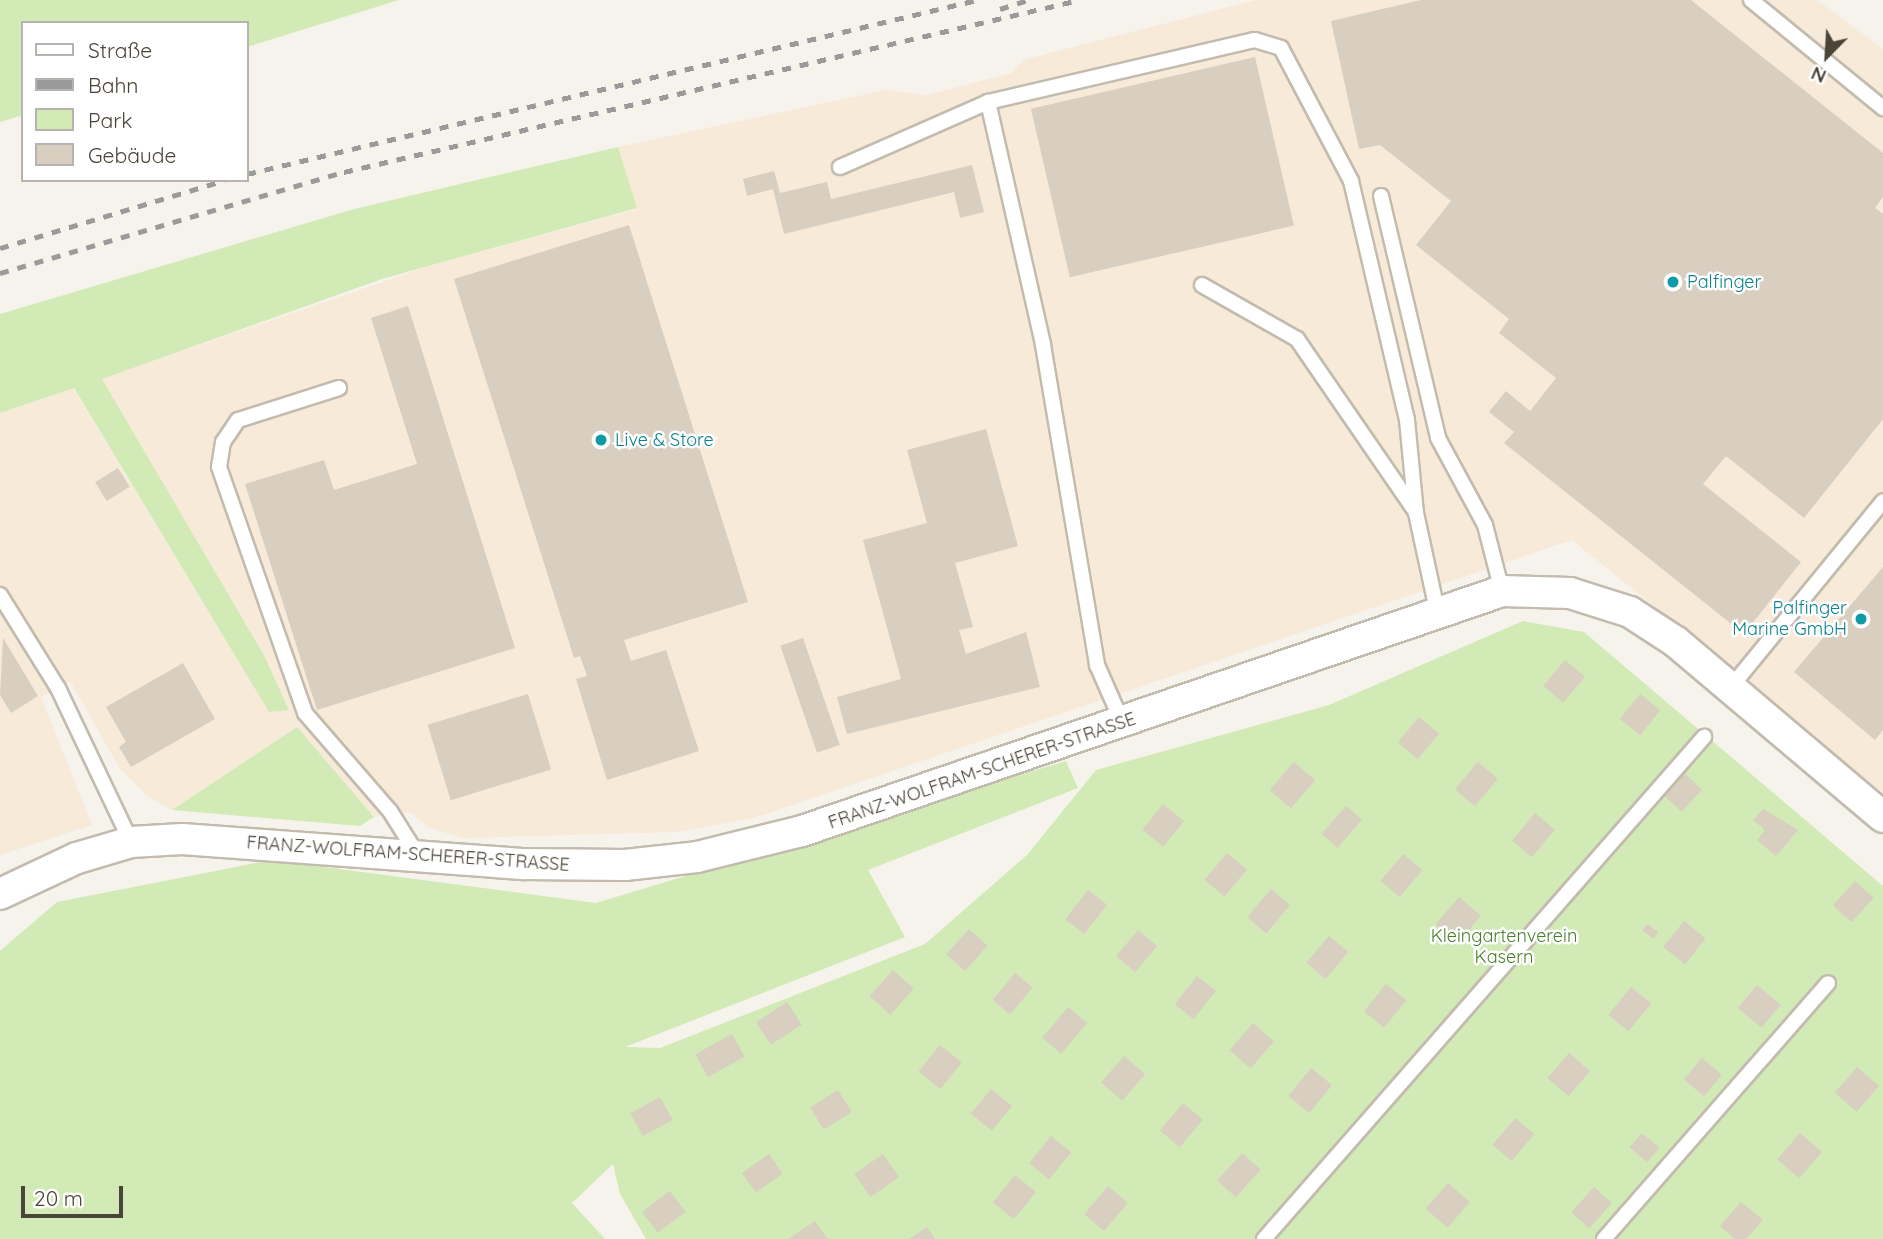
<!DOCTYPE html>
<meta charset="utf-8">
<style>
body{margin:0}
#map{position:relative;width:1883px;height:1239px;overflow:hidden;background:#f6f3ec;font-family:Quicksand,sans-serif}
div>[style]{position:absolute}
.commercial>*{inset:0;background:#f7ead8}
.green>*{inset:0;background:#d2eab5}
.building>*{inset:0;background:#d8cfc1;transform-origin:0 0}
.roads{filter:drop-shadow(2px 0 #c2bbae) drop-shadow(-2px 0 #c2bbae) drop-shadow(0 2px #c2bbae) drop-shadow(0 -2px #c2bbae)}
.lane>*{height:14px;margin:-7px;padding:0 7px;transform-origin:7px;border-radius:7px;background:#fff}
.street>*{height:30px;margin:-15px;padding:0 15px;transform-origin:15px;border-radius:15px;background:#fff}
.rail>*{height:5px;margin-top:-2.5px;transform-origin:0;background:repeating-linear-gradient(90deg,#9a9a9a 0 9px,transparent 0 18px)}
.dots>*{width:19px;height:19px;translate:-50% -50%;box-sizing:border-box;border:4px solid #fff;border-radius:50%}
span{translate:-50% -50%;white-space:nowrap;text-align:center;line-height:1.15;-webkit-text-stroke:5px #fff;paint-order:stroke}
.culture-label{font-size:18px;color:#0d838f}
.left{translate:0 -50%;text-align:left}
.right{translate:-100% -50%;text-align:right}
.street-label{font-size:18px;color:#4b4439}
.park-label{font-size:18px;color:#4a7f2a}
.legend{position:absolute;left:21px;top:21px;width:228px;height:161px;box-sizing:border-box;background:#fff;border:2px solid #b7b4b0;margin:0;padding:9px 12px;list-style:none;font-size:21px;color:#4b4439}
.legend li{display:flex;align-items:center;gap:14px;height:35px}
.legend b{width:35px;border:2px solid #b7b4b0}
.north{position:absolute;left:1792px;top:21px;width:70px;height:70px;-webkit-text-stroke:5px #fff;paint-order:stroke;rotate:204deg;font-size:19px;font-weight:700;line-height:28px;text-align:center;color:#4b4439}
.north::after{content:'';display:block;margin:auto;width:24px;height:32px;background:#4b4439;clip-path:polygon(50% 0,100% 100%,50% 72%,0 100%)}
.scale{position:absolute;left:21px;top:1186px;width:102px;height:32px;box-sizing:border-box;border:4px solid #4b4439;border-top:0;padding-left:9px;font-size:21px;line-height:24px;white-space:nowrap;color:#4b4439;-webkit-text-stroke:5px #fff;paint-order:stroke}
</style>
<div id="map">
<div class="commercial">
<i style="clip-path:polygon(1256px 0,1817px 0,1883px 49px,1883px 793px,1572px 540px,754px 818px,676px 832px,463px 838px,432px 829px,409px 812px,374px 817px,297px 727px,172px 810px,146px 795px,120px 769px,70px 681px,41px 697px,92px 825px,0 855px,0 413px,73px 388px,269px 712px,289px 709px,265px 657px,101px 379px,423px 268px,637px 209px,618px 147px,886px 90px,927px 95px,1012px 73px,1023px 60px)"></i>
</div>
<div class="green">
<i style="clip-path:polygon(0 0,399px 0,247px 47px,247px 23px,23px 23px,23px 115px,0 122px)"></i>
<i style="clip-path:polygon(618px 147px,637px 208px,382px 279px,102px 379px,265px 657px,289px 710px,269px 712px,74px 388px,0 413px,0 314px,354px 209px)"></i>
<i style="clip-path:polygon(1523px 621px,1584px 632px,1883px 886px,1883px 1239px,646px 1239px,620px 1194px,613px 1164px,572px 1203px,605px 1239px,0 1239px,0 951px,57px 902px,271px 860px,596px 903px,1066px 761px,1078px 788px,868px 870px,905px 937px,625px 1047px,660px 1048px,925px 944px,1027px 855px,1096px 770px,1329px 705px)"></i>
<i style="clip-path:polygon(297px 727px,374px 817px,360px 826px,172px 810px)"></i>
</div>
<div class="building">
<i style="clip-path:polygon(1421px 0,1691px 0,1883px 153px,1883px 197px,1875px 208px,1883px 214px,1883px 419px,1804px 518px,1726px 456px,1703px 484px,1801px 562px,1744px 634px,1504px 443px,1514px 432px,1489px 412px,1506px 391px,1530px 411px,1556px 378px,1499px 333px,1509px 319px,1416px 245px,1451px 201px,1380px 145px,1359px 149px,1331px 21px)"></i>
<i style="left:1255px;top:57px;width:173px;height:230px;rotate:77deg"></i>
<i style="clip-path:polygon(972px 165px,984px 212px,960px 218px,954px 192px,784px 234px,773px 189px,747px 196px,743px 179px,774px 171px,780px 193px,827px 182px,831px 199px)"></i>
<i style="clip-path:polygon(629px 225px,748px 602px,624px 640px,631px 661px,666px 650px,699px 751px,607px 780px,576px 679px,587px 676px,580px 656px,574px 658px,454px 279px)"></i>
<i style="clip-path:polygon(408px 306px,515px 648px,317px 710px,245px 484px,324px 460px,334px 490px,417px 464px,371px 318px)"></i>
<i style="clip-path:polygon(986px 429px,1018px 546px,955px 563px,973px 627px,959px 630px,966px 654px,1026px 632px,1040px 687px,847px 734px,837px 697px,901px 679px,863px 540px,927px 523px,907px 450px)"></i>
<i style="left:118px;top:468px;width:22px;height:27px;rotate:58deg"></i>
<i style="clip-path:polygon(1883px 567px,1883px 730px,1875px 740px,1794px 672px)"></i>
<i style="clip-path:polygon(3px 638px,38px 696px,11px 713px,0 695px)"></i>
<i style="left:803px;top:638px;width:113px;height:24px;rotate:71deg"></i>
<i style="left:1565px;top:660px;width:26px;height:34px;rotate:40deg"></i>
<i style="clip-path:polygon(183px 663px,215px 719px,131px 767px,119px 747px,126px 742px,106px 707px)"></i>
<i style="left:528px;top:694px;width:79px;height:105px;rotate:73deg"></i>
<i style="left:1640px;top:694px;width:26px;height:32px;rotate:39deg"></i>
<i style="left:1419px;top:717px;width:26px;height:33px;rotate:40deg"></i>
<i style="left:1294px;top:762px;width:28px;height:37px;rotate:41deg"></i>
<i style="left:1478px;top:762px;width:26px;height:36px;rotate:40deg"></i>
<i style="left:1683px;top:772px;width:26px;height:30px;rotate:43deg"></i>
<i style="left:1163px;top:804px;width:27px;height:33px;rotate:39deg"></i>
<i style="left:1346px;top:806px;width:21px;height:37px;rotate:41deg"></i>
<i style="clip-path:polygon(1763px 809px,1798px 830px,1776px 856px,1757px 840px,1765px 830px,1753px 820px)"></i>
<i style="left:1535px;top:813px;width:26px;height:36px;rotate:40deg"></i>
<i style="left:1227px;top:853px;width:26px;height:35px;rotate:40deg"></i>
<i style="left:1403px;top:854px;width:25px;height:35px;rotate:40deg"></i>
<i style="left:1855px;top:881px;width:25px;height:33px;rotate:42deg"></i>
<i style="left:1271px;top:889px;width:25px;height:37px;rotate:40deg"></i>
<i style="left:1088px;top:890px;width:24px;height:37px;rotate:38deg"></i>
<i style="left:1459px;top:897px;width:29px;height:36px;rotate:41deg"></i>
<i style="left:1684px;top:921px;width:28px;height:33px;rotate:39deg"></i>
<i style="left:1647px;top:924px;width:14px;height:8px;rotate:36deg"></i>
<i style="left:969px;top:929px;width:25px;height:34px;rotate:42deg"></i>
<i style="left:1138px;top:930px;width:25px;height:34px;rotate:40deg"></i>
<i style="left:1329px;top:936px;width:25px;height:35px;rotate:40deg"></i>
<i style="left:893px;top:970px;width:28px;height:35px;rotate:42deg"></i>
<i style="left:1015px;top:973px;width:23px;height:35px;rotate:40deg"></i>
<i style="left:1197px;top:976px;width:24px;height:36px;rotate:38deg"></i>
<i style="left:1386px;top:984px;width:26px;height:35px;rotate:39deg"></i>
<i style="left:1757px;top:985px;width:31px;height:30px;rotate:40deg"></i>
<i style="left:1631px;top:987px;width:26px;height:36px;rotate:39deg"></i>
<i style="left:787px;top:1002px;width:27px;height:37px;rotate:57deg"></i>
<i style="left:1068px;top:1007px;width:25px;height:40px;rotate:40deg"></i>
<i style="left:1253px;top:1023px;width:28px;height:36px;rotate:41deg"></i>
<i style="left:732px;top:1034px;width:26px;height:42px;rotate:61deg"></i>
<i style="left:940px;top:1045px;width:28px;height:34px;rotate:39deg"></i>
<i style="left:1569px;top:1053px;width:28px;height:33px;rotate:41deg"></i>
<i style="left:1124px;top:1056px;width:28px;height:35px;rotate:41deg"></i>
<i style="left:1702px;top:1058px;width:26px;height:28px;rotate:40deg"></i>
<i style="left:1857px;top:1067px;width:29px;height:34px;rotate:41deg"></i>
<i style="left:1311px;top:1068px;width:27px;height:36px;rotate:39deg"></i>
<i style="left:991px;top:1089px;width:27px;height:32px;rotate:39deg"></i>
<i style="left:838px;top:1090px;width:26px;height:33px;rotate:58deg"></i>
<i style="left:660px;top:1097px;width:26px;height:34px;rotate:61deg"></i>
<i style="left:1183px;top:1103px;width:26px;height:36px;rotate:40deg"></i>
<i style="left:1515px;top:1118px;width:25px;height:35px;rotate:40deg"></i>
<i style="left:1642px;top:1133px;width:23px;height:19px;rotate:41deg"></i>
<i style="left:1800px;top:1133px;width:29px;height:35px;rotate:41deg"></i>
<i style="left:1051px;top:1136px;width:26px;height:35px;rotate:39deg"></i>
<i style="left:1242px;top:1153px;width:25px;height:37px;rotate:42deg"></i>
<i style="left:769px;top:1154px;width:24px;height:33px;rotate:55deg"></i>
<i style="left:883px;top:1154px;width:28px;height:35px;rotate:55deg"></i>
<i style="left:1015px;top:1175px;width:27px;height:35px;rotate:39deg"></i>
<i style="left:1448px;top:1183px;width:29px;height:34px;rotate:41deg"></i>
<i style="left:1108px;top:1186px;width:26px;height:37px;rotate:40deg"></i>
<i style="left:1594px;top:1187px;width:24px;height:34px;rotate:42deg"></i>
<i style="left:670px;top:1191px;width:26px;height:35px;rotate:53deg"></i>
<i style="clip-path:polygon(1741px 1202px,1763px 1220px,1746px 1239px,1735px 1239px,1720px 1226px)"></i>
<i style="clip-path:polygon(815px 1221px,828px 1239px,788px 1239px)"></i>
<i style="clip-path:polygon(927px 1227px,935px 1239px,909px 1239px)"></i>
</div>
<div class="roads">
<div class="lane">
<i style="left:1751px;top:0;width:171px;rotate:39.3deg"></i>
<i style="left:988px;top:102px;width:249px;rotate:77.2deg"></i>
<i style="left:1043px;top:345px;width:325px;rotate:80.4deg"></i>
<i style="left:1097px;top:665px;width:64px;rotate:66.2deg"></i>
<i style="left:840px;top:167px;width:162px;rotate:-23.7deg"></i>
<i style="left:988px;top:102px;width:274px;rotate:-13.1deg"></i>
<i style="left:1255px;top:40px;width:27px;rotate:17deg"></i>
<i style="left:1281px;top:48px;width:150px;rotate:62.2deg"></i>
<i style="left:1351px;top:181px;width:245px;rotate:76.8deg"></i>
<i style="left:1407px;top:420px;width:93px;rotate:84.5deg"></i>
<i style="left:1416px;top:513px;width:99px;rotate:77.8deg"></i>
<i style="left:1381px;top:196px;width:249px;rotate:76.7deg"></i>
<i style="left:1438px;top:438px;width:99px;rotate:61.6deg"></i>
<i style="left:1485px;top:525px;width:68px;rotate:75.6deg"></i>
<i style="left:1202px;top:285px;width:109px;rotate:29.6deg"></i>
<i style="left:1297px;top:339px;width:209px;rotate:55.5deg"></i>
<i style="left:339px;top:388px;width:106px;rotate:162.4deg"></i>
<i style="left:238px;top:420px;width:27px;rotate:124deg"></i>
<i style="left:223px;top:442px;width:25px;rotate:99deg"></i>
<i style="left:219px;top:467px;width:261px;rotate:70.7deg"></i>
<i style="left:305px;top:713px;width:130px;rotate:49.1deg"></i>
<i style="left:390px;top:811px;width:51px;rotate:57.9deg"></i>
<i style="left:0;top:595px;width:110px;rotate:58.1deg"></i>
<i style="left:58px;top:688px;width:170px;rotate:64.6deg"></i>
<i style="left:1731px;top:687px;width:240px;rotate:-50.7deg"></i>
<i style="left:1264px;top:1239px;width:668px;rotate:-48.77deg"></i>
<i style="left:1604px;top:1239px;width:340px;rotate:-48.8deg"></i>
</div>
<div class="street">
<i style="left:0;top:894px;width:85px;rotate:-25.1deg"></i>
<i style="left:77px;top:858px;width:56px;rotate:-16.5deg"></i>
<i style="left:131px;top:842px;width:51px;rotate:-3.4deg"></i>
<i style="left:182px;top:839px;width:344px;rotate:4.2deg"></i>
<i style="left:525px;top:864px;width:100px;rotate:0.6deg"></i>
<i style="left:625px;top:865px;width:72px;rotate:-6.3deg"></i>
<i style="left:697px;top:857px;width:108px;rotate:-13.9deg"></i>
<i style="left:802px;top:831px;width:740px;rotate:-18.92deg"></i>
<i style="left:1502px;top:591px;width:68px;rotate:1.7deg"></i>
<i style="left:1570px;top:593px;width:63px;rotate:17.6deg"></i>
<i style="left:1630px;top:612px;width:55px;rotate:33.1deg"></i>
<i style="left:1676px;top:642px;width:271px;rotate:40.2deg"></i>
</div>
</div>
<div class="rail">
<i style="left:1000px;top:9px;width:29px;rotate:-18deg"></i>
<i style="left:247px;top:174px;width:750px;rotate:-13.41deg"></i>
<i style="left:0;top:248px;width:235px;rotate:-16.8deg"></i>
<i style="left:0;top:273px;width:359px;rotate:-16.4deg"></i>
<i style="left:344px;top:172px;width:755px;rotate:-13.17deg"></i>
</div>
<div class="dots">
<i style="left:1673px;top:282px;background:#0f9aa8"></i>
<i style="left:601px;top:440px;background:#0f9aa8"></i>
<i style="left:1861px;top:619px;background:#0f9aa8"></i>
</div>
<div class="culture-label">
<span class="left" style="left:1687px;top:282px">Palfinger</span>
<span class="left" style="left:615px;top:440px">Live &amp; Store</span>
<span class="right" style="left:1847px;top:619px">Palfinger<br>Marine GmbH</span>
</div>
<div class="street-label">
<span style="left:982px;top:771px;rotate:-19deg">FRANZ-WOLFRAM-SCHERER-STRASSE</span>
<span style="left:408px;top:854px;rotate:4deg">FRANZ-WOLFRAM-SCHERER-STRASSE</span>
</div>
<div class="park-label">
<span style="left:1504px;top:947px">Kleingartenverein<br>Kasern</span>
</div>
<ul class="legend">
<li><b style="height:9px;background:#fff"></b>Straße</li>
<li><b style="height:9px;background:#9a9a9a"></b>Bahn</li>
<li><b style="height:19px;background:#d2eab5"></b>Park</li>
<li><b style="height:19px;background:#d8cfc1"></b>Gebäude</li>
</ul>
<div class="north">N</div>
<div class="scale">20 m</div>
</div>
